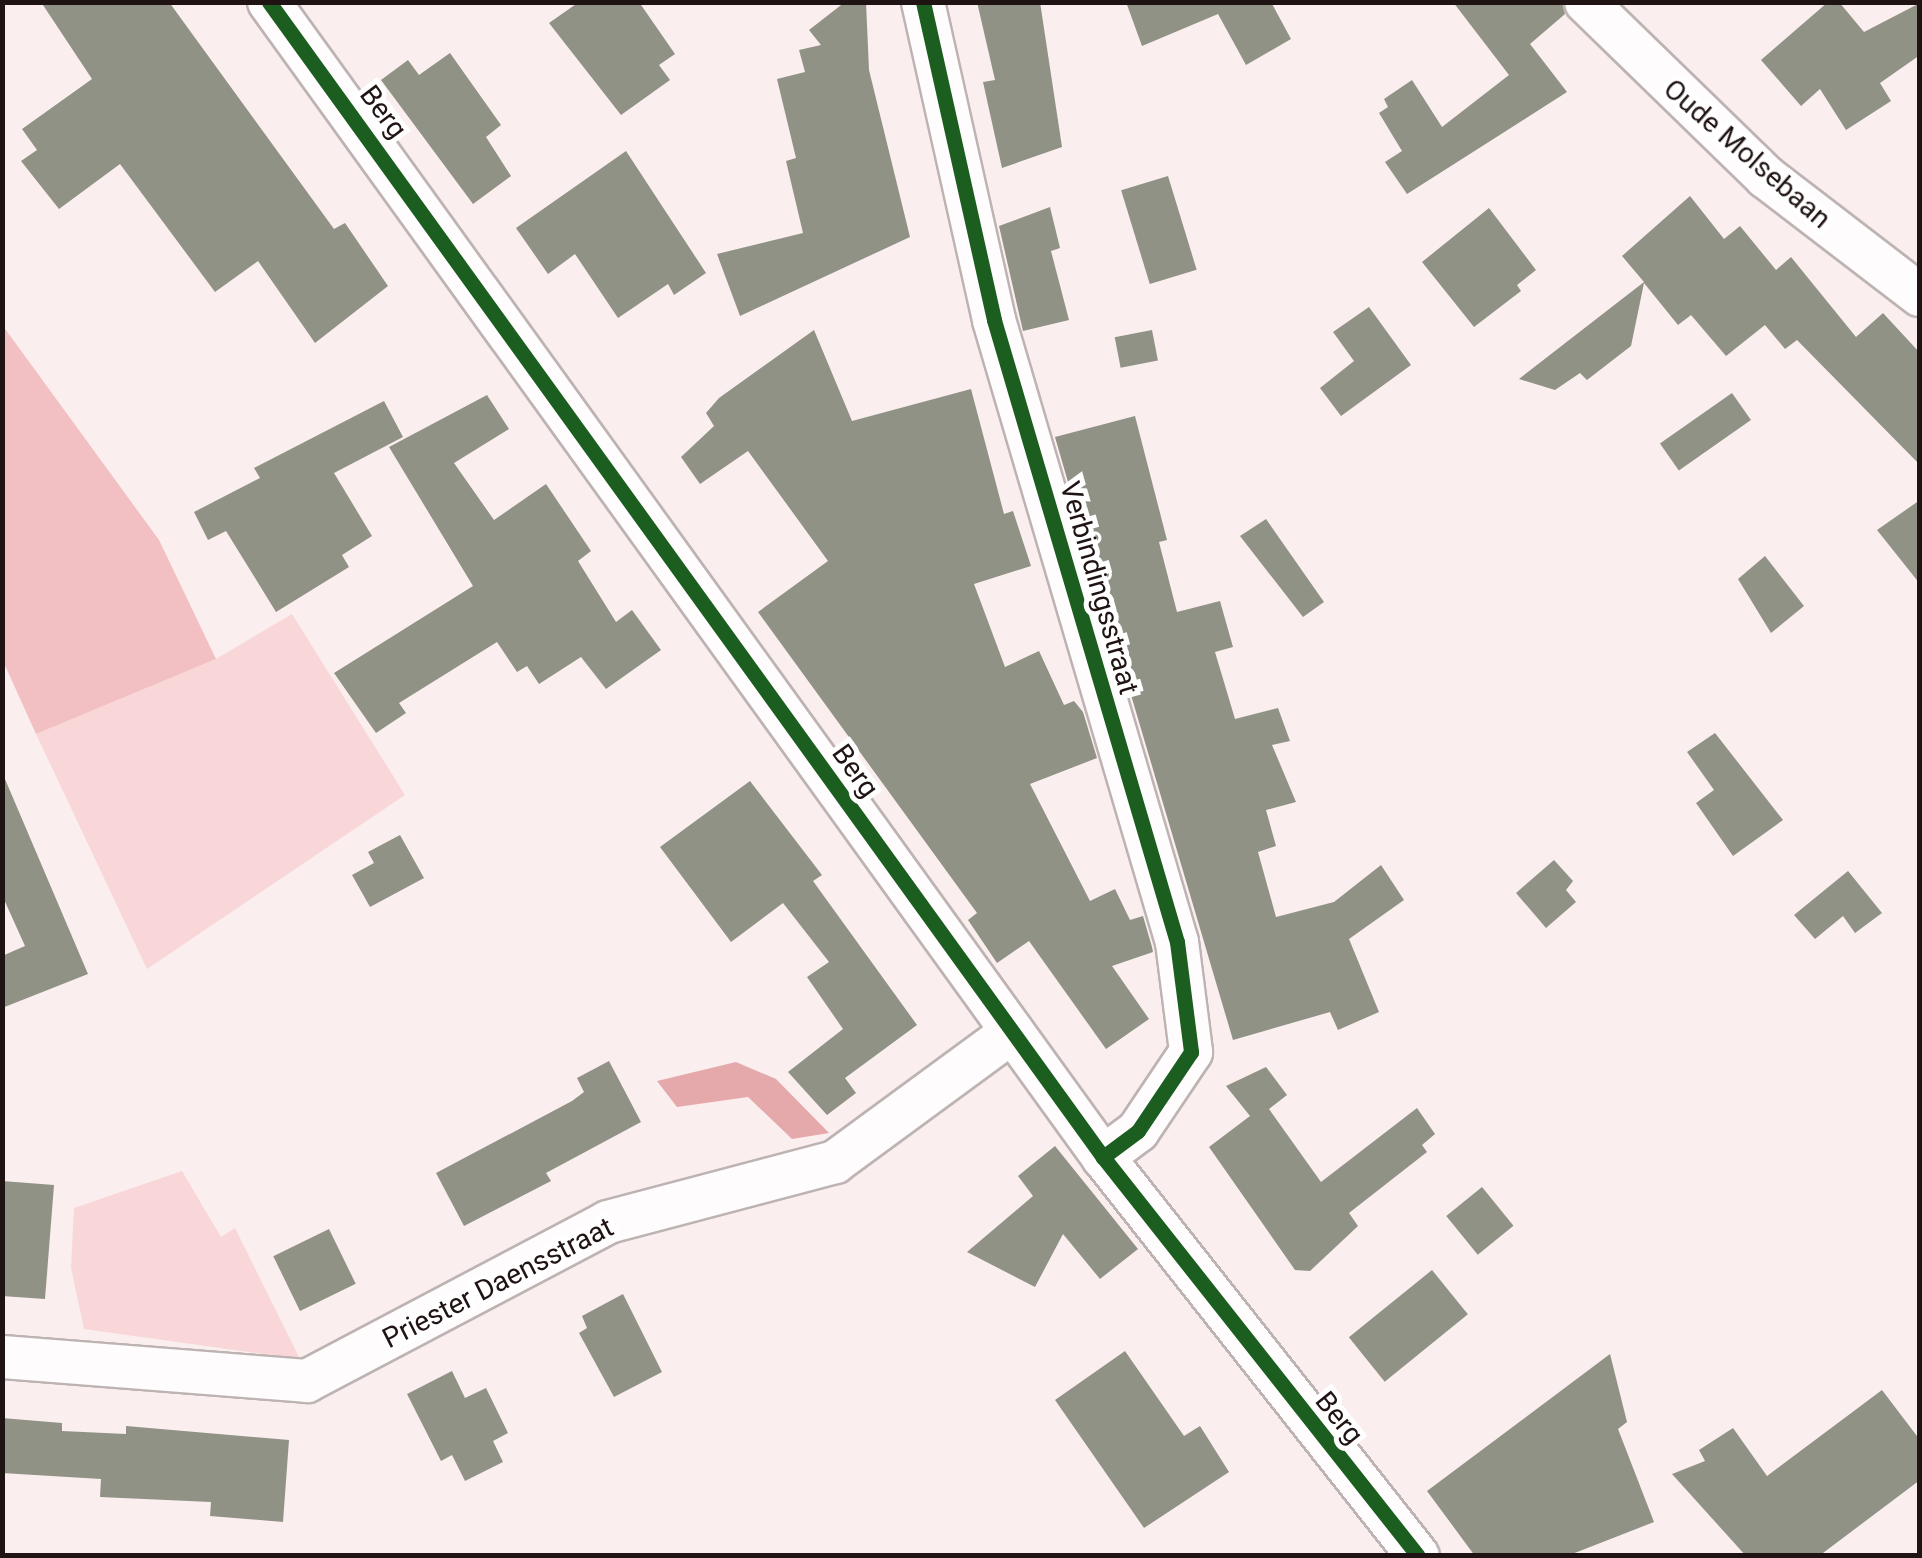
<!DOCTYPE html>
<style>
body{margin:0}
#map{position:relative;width:1922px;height:1558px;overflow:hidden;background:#faeeee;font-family:Roboto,sans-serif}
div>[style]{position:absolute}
.green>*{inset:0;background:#f9d7d8}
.forest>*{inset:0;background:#f2c0c3}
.water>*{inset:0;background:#e5a9ac}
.building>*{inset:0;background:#909286;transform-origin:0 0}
.roads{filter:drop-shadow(2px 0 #beb3b3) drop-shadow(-2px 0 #beb3b3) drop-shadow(0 2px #beb3b3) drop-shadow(0 -2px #beb3b3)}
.minor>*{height:42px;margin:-21px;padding:0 21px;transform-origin:21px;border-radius:21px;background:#fefcfc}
.cycleway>*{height:15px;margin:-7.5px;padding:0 7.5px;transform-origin:7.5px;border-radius:7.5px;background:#1b5e20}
span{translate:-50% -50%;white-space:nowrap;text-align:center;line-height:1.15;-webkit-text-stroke:10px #fff;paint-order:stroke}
.street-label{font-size:28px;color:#1f1313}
.frame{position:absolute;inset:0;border:5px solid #1f1313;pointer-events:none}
</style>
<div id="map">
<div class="green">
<i style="clip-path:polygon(292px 614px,405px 795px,147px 969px,36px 734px,216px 659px)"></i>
<i style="clip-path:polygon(182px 1171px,221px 1237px,235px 1228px,300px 1359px,84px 1329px,71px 1268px,74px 1208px)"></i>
</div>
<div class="forest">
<i style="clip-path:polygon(3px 326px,159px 540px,216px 659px,36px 734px,3px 661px)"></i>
</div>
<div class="water">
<i style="clip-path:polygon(736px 1062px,776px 1079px,829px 1133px,792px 1139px,748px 1097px,677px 1107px,657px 1081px)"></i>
</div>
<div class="building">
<i style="clip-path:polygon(41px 2px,169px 2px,334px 229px,345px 223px,388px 286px,315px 343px,258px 261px,215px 292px,120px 164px,59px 209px,21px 161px,37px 150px,22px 129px,92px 79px)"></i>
<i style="clip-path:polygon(579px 2px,639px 2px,675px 54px,659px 65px,670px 80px,621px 115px,549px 23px)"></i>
<i style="clip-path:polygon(845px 2px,866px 2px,869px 70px,910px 237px,740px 316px,717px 254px,803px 233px,786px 161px,796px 158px,777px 79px,805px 72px,799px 50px,821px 45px,809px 30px)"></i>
<i style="clip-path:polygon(977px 2px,1040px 2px,1062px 147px,1002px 168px,983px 82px,995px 80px)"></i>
<i style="clip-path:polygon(1126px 2px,1271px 2px,1291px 39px,1246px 65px,1218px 14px,1142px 46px)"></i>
<i style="clip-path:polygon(1453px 2px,1562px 2px,1565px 14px,1530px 44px,1567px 92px,1407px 194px,1385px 162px,1402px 151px,1379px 113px,1388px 107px,1384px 99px,1412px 80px,1442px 127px,1509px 75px)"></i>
<i style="clip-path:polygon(1828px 2px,1839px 2px,1864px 32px,1920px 3px,1920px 55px,1880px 83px,1891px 101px,1846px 130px,1820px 89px,1801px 106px,1761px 60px)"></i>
<i style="clip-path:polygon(450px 53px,501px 125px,486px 137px,511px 176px,473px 204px,381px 80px,408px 60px,419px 75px)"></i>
<i style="clip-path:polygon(626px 151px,706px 273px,674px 295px,668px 284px,618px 318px,575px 254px,548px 274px,516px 228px)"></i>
<i style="left:1168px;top:176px;width:98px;height:49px;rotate:73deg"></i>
<i style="clip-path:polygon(1690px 196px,1724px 239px,1740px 226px,1776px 270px,1791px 257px,1856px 337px,1883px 313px,1920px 353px,1920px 465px,1797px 340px,1785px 349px,1765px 325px,1726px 356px,1691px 315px,1678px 325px,1644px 283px,1631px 346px,1587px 380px,1580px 373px,1555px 390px,1519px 379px,1644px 282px,1622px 256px)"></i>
<i style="clip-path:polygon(1050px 207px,1060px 248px,1051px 251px,1069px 320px,1023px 331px,999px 226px)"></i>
<i style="clip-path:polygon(1489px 208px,1536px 270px,1517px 285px,1521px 291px,1474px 327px,1422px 262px)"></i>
<i style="clip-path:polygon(1369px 307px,1411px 365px,1341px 416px,1320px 388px,1354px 361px,1333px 332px)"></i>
<i style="clip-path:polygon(814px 330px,852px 421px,971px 389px,1004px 514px,1013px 511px,1031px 566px,974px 584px,1005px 667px,1039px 651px,1064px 705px,1074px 701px,1083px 712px,1097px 758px,1030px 784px,1090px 901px,1115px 889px,1130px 920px,1143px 916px,1152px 947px,1153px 952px,1112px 966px,1149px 1019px,1106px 1049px,1029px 941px,997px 963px,968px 920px,977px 913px,758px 612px,828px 561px,748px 451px,700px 484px,681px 457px,714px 426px,706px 413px,719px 398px)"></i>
<i style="left:1152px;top:330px;width:31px;height:38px;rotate:79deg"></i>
<i style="left:1732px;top:393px;width:33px;height:88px;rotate:55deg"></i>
<i style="clip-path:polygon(487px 395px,509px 429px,454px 463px,494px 520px,546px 484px,591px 551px,578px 561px,616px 622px,632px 610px,661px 650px,606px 689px,581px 657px,539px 684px,527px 666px,517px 672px,497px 642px,399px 703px,406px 713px,376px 733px,334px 673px,473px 586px,389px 447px)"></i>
<i style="clip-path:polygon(384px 401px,403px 437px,334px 473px,372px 536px,342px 555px,349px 567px,276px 612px,226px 531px,208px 540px,194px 512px,260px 478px,254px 468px)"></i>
<i style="clip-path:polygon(1135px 416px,1167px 540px,1159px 542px,1177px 612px,1220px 601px,1233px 647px,1215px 652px,1235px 719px,1278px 708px,1290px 741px,1272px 745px,1296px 802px,1266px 810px,1276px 846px,1258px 852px,1276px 917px,1334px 902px,1381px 865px,1404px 900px,1349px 939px,1379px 1012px,1338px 1030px,1330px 1012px,1233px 1040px,1131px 695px,1078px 488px,1070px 489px,1055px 437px)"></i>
<i style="clip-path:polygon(1920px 500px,1920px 584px,1877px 530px)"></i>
<i style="clip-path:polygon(1266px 519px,1324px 602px,1303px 617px,1240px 536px)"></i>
<i style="clip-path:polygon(1765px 556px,1804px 606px,1771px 633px,1738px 579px)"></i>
<i style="clip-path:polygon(1715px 733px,1783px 820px,1733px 856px,1696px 803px,1714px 790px,1687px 752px)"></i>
<i style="clip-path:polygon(2px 772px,88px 974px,2px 1008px,2px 956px,25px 946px,2px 895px)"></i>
<i style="clip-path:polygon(750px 781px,822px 875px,813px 881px,917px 1025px,845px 1078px,856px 1093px,827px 1115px,788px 1072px,843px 1029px,807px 977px,829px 962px,783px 903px,731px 942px,660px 847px)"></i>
<i style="clip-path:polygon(400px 835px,424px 878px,370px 907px,352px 875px,374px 863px,368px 852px)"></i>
<i style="clip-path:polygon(1554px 860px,1573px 881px,1566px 890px,1576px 902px,1546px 928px,1516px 893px)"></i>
<i style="clip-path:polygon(1848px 871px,1882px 913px,1855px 933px,1843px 916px,1815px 939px,1794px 915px)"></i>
<i style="clip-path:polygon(609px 1061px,641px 1122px,546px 1173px,551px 1181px,464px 1226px,436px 1173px,572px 1101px,584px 1092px,577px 1078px)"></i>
<i style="clip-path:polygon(1266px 1067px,1287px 1095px,1269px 1109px,1321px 1182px,1417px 1108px,1435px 1134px,1422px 1145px,1427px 1152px,1349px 1213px,1358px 1226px,1310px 1271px,1295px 1270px,1209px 1147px,1250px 1116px,1226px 1086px)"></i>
<i style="clip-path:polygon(1055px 1146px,1138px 1249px,1100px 1279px,1063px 1234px,1035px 1287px,967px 1252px,1033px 1196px,1018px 1176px)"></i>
<i style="clip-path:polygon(2px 1181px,54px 1185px,45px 1299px,2px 1296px)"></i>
<i style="left:1482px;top:1187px;width:50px;height:46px;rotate:51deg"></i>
<i style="left:329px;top:1229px;width:61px;height:62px;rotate:64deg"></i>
<i style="left:1432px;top:1270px;width:57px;height:107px;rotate:51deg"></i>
<i style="clip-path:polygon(623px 1294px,662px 1372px,614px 1397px,579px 1333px,587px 1328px,582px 1316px)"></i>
<i style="clip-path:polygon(1125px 1351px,1184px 1436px,1200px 1426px,1229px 1472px,1144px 1528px,1055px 1400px)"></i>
<i style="clip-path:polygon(1610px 1354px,1627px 1422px,1618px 1429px,1654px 1522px,1567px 1556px,1475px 1556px,1427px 1491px)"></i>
<i style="clip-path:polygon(452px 1371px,465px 1398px,486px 1388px,508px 1433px,493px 1441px,503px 1462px,465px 1481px,452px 1455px,441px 1461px,407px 1394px)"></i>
<i style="clip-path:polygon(1882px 1390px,1920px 1440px,1920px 1480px,1819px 1556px,1746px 1556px,1672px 1474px,1705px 1461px,1699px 1450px,1733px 1428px,1767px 1476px)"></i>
<i style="clip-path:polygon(2px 1418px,62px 1423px,62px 1431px,126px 1434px,126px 1426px,289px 1440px,283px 1522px,210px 1516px,211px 1502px,100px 1497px,101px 1479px,2px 1473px)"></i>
</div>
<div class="roads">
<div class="minor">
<i style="left:269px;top:2px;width:1425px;rotate:54.17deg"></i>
<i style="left:1103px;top:1157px;width:508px;rotate:51.71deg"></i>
<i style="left:923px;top:2px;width:326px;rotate:77.4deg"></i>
<i style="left:994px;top:320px;width:648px;rotate:73.61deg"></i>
<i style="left:1177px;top:942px;width:111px;rotate:82.7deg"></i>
<i style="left:1191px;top:1052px;width:95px;rotate:123.9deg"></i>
<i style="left:1138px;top:1131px;width:44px;rotate:143.4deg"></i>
<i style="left:1586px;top:2px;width:251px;rotate:44.2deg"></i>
<i style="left:1766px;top:177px;width:194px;rotate:37.5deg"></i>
<i style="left:2px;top:1357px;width:306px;rotate:4.5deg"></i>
<i style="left:307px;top:1381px;width:340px;rotate:-27.8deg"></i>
<i style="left:608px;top:1222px;width:235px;rotate:-14.8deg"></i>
<i style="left:835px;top:1162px;width:220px;rotate:-36.3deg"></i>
</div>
</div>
<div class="cycleway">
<i style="left:269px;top:2px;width:1425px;rotate:54.17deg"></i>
<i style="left:1103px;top:1157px;width:508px;rotate:51.71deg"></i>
<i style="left:923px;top:2px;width:326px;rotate:77.4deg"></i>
<i style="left:994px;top:320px;width:648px;rotate:73.61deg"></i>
<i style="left:1177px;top:942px;width:111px;rotate:82.7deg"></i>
<i style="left:1191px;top:1052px;width:95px;rotate:123.9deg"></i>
<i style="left:1138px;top:1131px;width:44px;rotate:143.4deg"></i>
</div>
<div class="street-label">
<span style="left:383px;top:112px;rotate:53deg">Berg</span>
<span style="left:1747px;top:154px;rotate:41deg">Oude Molsebaan</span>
<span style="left:1099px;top:588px;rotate:74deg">Verbindingsstraat</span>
<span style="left:855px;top:771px;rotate:54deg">Berg</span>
<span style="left:498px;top:1283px;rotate:-27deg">Priester Daensstraat</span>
<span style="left:1339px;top:1418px;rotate:51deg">Berg</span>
</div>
<div class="frame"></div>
</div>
